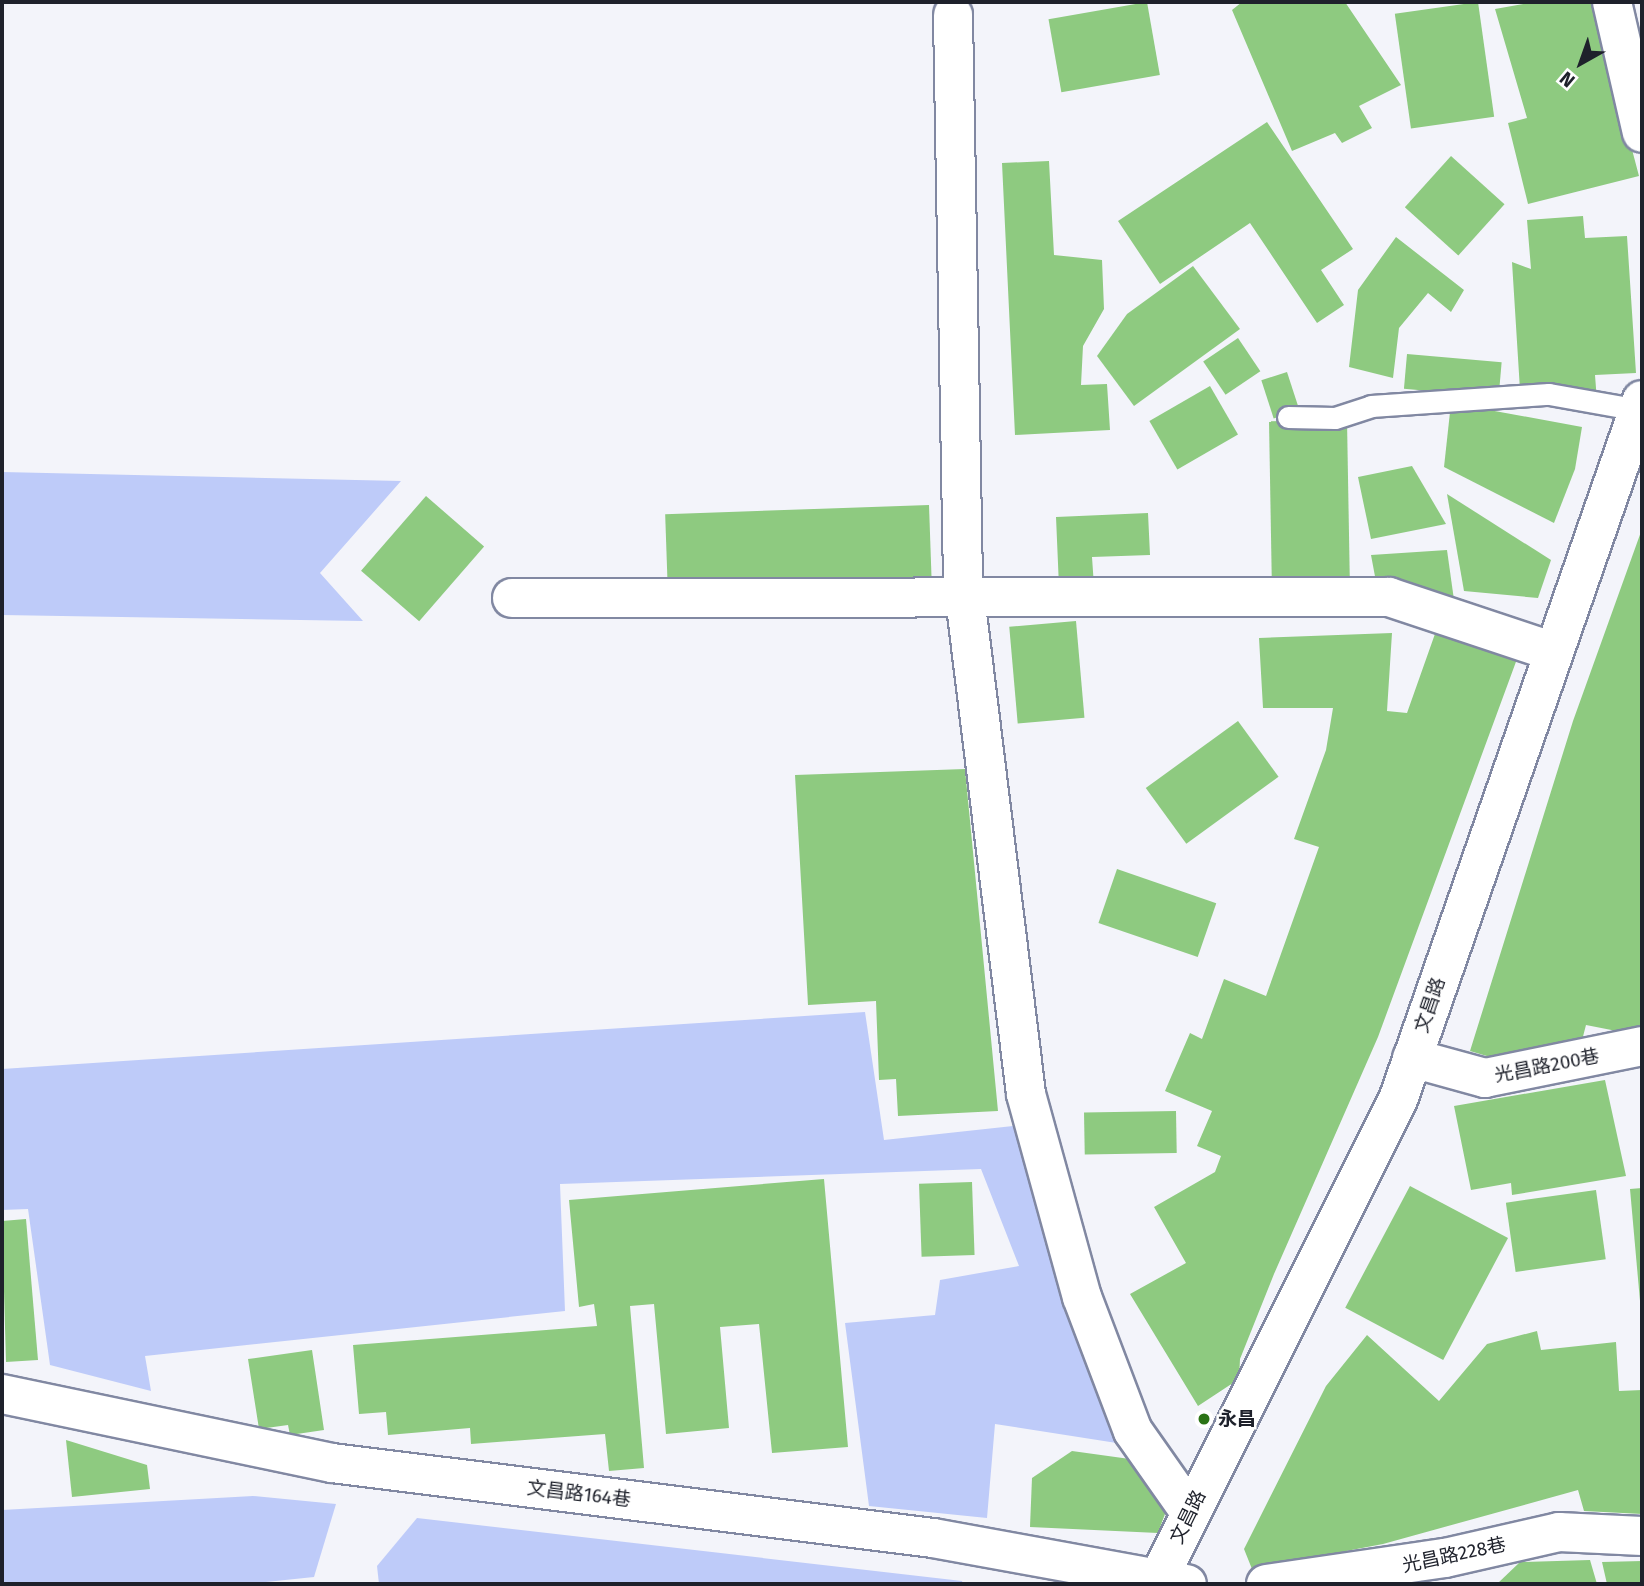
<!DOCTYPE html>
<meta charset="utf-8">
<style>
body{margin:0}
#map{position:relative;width:1644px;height:1586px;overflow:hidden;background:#f3f4fa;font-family:"Fira Sans","Noto Sans TC",sans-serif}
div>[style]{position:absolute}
.green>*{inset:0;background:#becbf9}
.building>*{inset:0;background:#8eca80;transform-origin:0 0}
.roads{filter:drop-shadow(2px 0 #8188a2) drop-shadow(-2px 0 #8188a2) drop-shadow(0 2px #8188a2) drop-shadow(0 -2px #8188a2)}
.service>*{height:21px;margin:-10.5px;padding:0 10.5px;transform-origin:10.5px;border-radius:10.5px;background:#fff}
.minor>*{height:38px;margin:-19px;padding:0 19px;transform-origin:19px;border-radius:19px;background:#fff}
.tertiary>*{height:38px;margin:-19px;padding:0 19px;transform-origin:19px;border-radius:19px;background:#fff}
.dots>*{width:19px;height:19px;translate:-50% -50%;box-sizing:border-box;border:4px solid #fff;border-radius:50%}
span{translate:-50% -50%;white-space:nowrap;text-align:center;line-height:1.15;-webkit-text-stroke:5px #fff;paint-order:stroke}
.street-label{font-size:19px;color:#1e212b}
.poi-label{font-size:19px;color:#1e212b;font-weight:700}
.left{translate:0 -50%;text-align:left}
.frame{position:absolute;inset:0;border:4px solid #1e212b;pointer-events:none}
.north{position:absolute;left:1546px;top:28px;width:70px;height:70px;-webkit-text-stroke:5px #fff;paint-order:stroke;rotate:220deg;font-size:19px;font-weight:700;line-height:28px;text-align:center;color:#1e212b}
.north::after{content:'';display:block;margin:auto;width:24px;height:32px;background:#1e212b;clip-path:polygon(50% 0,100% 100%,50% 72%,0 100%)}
</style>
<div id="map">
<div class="green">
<i style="clip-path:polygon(2px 472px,401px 481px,320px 573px,363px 621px,2px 615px)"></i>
<i style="clip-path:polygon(865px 1012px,884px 1140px,1013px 1126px,1064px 1304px,1123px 1444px,995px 1424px,987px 1518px,869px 1506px,845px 1323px,935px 1315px,940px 1280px,1019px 1266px,981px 1169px,560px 1184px,565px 1311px,145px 1356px,151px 1391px,50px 1365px,28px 1209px,2px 1210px,2px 1069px)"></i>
<i style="clip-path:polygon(253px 1496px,336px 1504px,314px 1577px,248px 1584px,2px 1584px,2px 1510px)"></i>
<i style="clip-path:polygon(417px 1518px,962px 1581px,963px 1584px,379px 1584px,377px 1566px)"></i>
</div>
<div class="building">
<i style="left:1147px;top:2px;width:74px;height:100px;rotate:80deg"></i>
<i style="clip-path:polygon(1242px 2px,1345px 2px,1401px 85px,1359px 106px,1372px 128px,1342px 143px,1335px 133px,1292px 151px,1232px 10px)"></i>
<i style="left:1478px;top:2px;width:116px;height:84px;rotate:82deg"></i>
<i style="clip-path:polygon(1535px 2px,1593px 2px,1639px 176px,1528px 204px,1508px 123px,1527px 118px,1495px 9px)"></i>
<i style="clip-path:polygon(1267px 122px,1353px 249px,1321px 270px,1344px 305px,1317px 323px,1250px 223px,1160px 284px,1118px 221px)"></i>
<i style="left:1451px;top:156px;width:72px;height:69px;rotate:42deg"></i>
<i style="clip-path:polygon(1049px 161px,1054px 255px,1102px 260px,1104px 309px,1083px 346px,1081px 385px,1107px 384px,1110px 430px,1015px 435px,1002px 163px)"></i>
<i style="clip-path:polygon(1583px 216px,1585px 238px,1627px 236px,1636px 373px,1595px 375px,1597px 401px,1521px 406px,1512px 262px,1531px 269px,1527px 220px)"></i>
<i style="clip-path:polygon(1396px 237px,1464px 290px,1451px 312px,1428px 293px,1399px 328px,1393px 378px,1349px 367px,1358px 290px)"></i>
<i style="clip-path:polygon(1193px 266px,1240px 329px,1134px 406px,1097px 356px,1127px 314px)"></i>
<i style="left:1238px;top:338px;width:40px;height:42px;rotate:56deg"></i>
<i style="left:1407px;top:354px;width:95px;height:35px;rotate:5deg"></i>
<i style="left:1287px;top:372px;width:40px;height:27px;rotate:72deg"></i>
<i style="left:1210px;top:386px;width:56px;height:70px;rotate:60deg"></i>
<i style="clip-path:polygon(1451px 403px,1582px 427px,1575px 469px,1554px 523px,1444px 467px)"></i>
<i style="left:1347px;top:420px;width:157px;height:78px;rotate:89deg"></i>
<i style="clip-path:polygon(1412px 466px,1446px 524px,1371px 539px,1358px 477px)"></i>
<i style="clip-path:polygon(1447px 494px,1551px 560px,1538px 598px,1464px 591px)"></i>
<i style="left:426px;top:496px;width:77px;height:99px;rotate:41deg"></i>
<i style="left:929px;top:505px;width:76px;height:264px;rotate:88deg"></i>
<i style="clip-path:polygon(1148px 513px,1150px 555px,1092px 557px,1094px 586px,1059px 587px,1056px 517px)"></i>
<i style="clip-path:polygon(1642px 529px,1642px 1036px,1586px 1025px,1579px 1052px,1517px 1065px,1470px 1051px,1573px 721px)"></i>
<i style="clip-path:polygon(1447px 550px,1454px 600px,1379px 598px,1371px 555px)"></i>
<i style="left:1076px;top:621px;width:97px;height:67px;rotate:85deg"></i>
<i style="clip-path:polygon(1436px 631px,1517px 659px,1378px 1037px,1274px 1274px,1240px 1359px,1239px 1379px,1198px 1406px,1130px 1294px,1186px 1263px,1154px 1207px,1215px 1172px,1221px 1156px,1197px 1146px,1212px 1111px,1165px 1091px,1190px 1033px,1202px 1039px,1224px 979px,1266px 996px,1319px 847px,1294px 839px,1326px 750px,1333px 708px,1263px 708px,1259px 638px,1392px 633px,1387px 711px,1407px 713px)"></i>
<i style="left:1238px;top:721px;width:69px;height:114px;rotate:54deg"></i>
<i style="clip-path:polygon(965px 769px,998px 1111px,898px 1116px,896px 1079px,879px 1080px,876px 1001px,808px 1005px,795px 775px)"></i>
<i style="left:1117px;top:869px;width:105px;height:57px;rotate:19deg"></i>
<i style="clip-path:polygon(1605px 1080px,1626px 1176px,1512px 1195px,1511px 1183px,1471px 1190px,1454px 1106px)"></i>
<i style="left:1176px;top:1111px;width:42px;height:92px;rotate:89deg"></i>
<i style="clip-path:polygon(824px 1179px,848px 1447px,772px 1453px,759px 1324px,720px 1327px,729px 1428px,666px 1434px,654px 1304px,630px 1306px,644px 1468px,609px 1471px,605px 1434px,471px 1444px,470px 1428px,388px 1435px,386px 1412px,359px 1414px,353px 1345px,597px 1326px,594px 1304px,579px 1307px,569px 1200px)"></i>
<i style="left:972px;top:1182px;width:73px;height:53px;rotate:88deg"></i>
<i style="left:1410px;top:1186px;width:111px;height:138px;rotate:28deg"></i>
<i style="clip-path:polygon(1642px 1188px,1642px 1301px,1640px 1301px,1630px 1189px)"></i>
<i style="left:1596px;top:1190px;width:70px;height:91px;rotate:82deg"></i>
<i style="clip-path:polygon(26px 1219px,38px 1360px,6px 1362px,2px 1221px)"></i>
<i style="clip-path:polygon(1537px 1331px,1541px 1350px,1616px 1342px,1619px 1391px,1642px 1390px,1642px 1514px,1584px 1511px,1578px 1490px,1383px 1544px,1252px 1569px,1244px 1549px,1326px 1386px,1367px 1335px,1439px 1401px,1487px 1344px)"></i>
<i style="clip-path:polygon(312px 1350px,324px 1430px,290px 1435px,288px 1425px,259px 1429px,248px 1359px)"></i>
<i style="clip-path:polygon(66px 1440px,147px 1465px,150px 1489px,72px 1497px)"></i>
<i style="clip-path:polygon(1072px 1451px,1137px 1460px,1169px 1503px,1158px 1533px,1030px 1527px,1032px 1478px)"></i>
<i style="clip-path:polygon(1590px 1560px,1597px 1584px,1497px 1584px,1520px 1562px)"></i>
<i style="clip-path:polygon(1642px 1561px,1642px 1584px,1607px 1584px,1602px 1562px)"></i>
</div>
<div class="roads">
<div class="service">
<i style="left:1288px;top:417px;width:47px;rotate:1.2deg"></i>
<i style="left:1335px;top:418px;width:38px;rotate:-18deg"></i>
<i style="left:1371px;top:406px;width:178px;rotate:-3.9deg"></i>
<i style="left:1549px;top:394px;width:91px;rotate:10.1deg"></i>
</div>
<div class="minor">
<i style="left:953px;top:15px;width:566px;rotate:88.99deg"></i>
<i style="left:963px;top:581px;width:517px;rotate:83deg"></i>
<i style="left:1026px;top:1094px;width:211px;rotate:74.6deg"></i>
<i style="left:1082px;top:1297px;width:143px;rotate:69.2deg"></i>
<i style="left:1133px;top:1431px;width:99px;rotate:54.9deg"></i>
<i style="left:512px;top:598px;width:877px;rotate:-0.07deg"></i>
<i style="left:1389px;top:597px;width:171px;rotate:18.4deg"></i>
<i style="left:1412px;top:1058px;width:76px;rotate:15.3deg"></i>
<i style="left:1485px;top:1078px;width:160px;rotate:-11.5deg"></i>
<i style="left:2px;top:1394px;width:337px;rotate:11.8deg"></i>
<i style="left:332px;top:1463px;width:606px;rotate:7.11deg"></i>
<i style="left:933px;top:1538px;width:258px;rotate:10.3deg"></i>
<i style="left:1266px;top:1584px;width:181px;rotate:-8.3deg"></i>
<i style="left:1445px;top:1558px;width:117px;rotate:-12.8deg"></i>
<i style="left:1559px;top:1532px;width:83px;rotate:2.8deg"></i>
</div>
<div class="tertiary">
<i style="left:1612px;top:2px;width:134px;rotate:77.1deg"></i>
<i style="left:1156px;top:1584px;width:544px;rotate:-63.48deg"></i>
<i style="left:1399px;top:1097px;width:738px;rotate:-70.78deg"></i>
</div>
</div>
<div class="dots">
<i style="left:1204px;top:1419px;background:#2b7315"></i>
</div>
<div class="street-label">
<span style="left:1430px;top:1005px;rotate:-71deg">文昌路</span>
<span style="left:1547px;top:1066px;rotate:-11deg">光昌路200巷</span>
<span style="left:579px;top:1494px;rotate:7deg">文昌路164巷</span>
<span style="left:1188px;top:1517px;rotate:-64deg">文昌路</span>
<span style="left:1454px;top:1555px;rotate:-12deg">光昌路228巷</span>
</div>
<div class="poi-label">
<span class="left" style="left:1218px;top:1419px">永昌</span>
</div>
<div class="frame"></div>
<div class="north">N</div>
</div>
